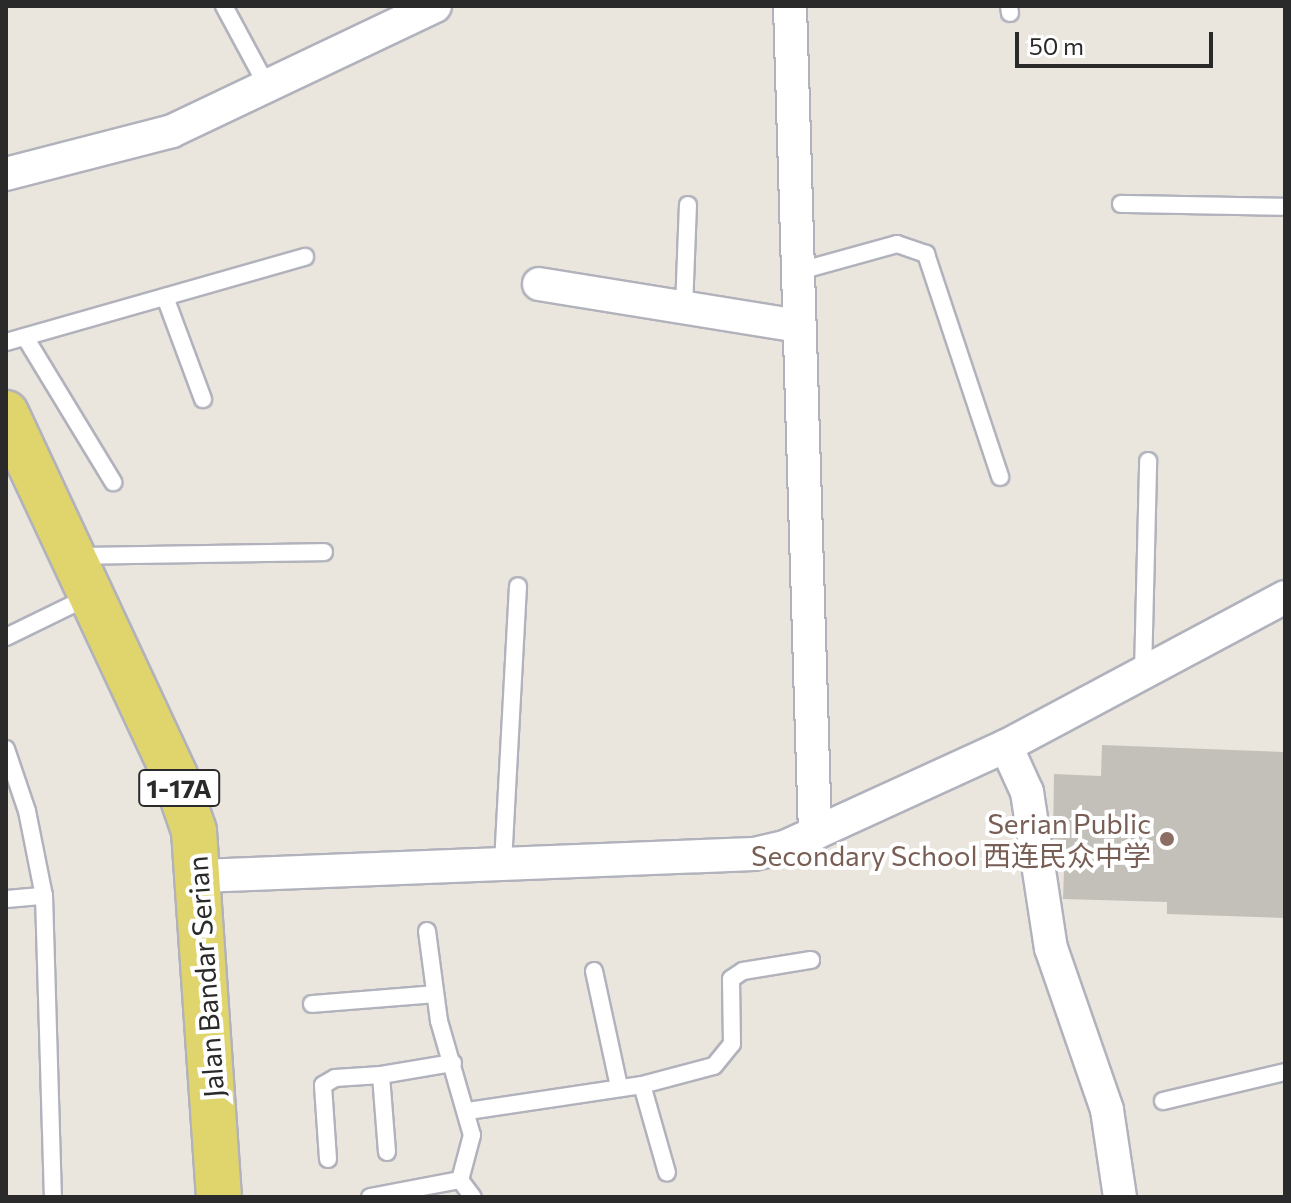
<!DOCTYPE html>
<meta charset="utf-8">
<style>
body{margin:0}
#map{position:relative;width:1291px;height:1203px;overflow:hidden;background:#eae6de;font-family:Commissioner,"Noto Sans SC",sans-serif}
div>[style]{position:absolute}
.building>*{inset:0;background:#c3c0b9}
.roads{filter:drop-shadow(2px 0 #b1b2bc) drop-shadow(-2px 0 #b1b2bc) drop-shadow(0 2px #b1b2bc) drop-shadow(0 -2px #b1b2bc)}
.lane>*{height:16px;margin:-8px;padding:0 8px;transform-origin:8px;border-radius:8px;background:#fff}
.street>*{height:32px;margin:-16px;padding:0 16px;transform-origin:16px;border-radius:16px;background:#fff}
.primary>*{height:44px;margin:-22px;padding:0 22px;transform-origin:22px;border-radius:22px;background:#e0d46d}
.dots>*{width:22px;height:22px;translate:-50% -50%;box-sizing:border-box;border:4px solid #fff;border-radius:50%}
span{translate:-50% -50%;white-space:nowrap;text-align:center;line-height:1.15;-webkit-text-stroke:8px #fff;paint-order:stroke}
.shield-label span{padding:2px 6px;background:#fff;border:2px solid;border-radius:6px;-webkit-text-stroke-width:0}
.shield-label{font-size:26px;color:#2a2a2a;font-weight:700}
.education-label{font-size:28px;color:#785e54}
.right{translate:-100% -50%;text-align:right}
.street-label{font-size:28px;color:#2a2a2a}
.frame{position:absolute;inset:0;border:8px solid #2a2a2a;pointer-events:none}
.scale{position:absolute;left:1015px;top:32px;width:198px;height:36px;box-sizing:border-box;border:4px solid #2a2a2a;border-top:0;padding-left:10px;font-size:24px;line-height:28px;white-space:nowrap;color:#2a2a2a;-webkit-text-stroke:6px #fff;paint-order:stroke}
</style>
<div id="map">
<div class="building">
<i style="clip-path:polygon(1102px 745px,1285px 752px,1285px 918px,1167px 914px,1167px 902px,1063px 899px,1065px 840px,1053px 839px,1054px 774px,1101px 776px)"></i>
</div>
<div class="roads">
<div class="lane">
<i style="left:224px;top:6px;width:91px;rotate:61.7deg"></i>
<i style="left:1009px;top:6px;width:7px;rotate:82deg"></i>
<i style="left:1121px;top:204px;width:164px;rotate:1deg"></i>
<i style="left:796px;top:272px;width:105px;rotate:-15.5deg"></i>
<i style="left:897px;top:244px;width:31px;rotate:19deg"></i>
<i style="left:926px;top:254px;width:235px;rotate:71.6deg"></i>
<i style="left:165px;top:297px;width:109px;rotate:69.6deg"></i>
<i style="left:684px;top:308px;width:103px;rotate:-87.8deg"></i>
<i style="left:25px;top:337px;width:170px;rotate:58.7deg"></i>
<i style="left:6px;top:342px;width:311px;rotate:-15.9deg"></i>
<i style="left:75px;top:556px;width:249px;rotate:-0.9deg"></i>
<i style="left:6px;top:637px;width:91px;rotate:-26deg"></i>
<i style="left:1143px;top:673px;width:212px;rotate:-88.6deg"></i>
<i style="left:6px;top:749px;width:65px;rotate:71.3deg"></i>
<i style="left:27px;top:811px;width:87px;rotate:78.7deg"></i>
<i style="left:44px;top:896px;width:301px;rotate:88.3deg"></i>
<i style="left:503px;top:863px;width:277px;rotate:-86.9deg"></i>
<i style="left:6px;top:899px;width:38px;rotate:-5deg"></i>
<i style="left:427px;top:931px;width:91px;rotate:82.4deg"></i>
<i style="left:439px;top:1021px;width:119px;rotate:73.9deg"></i>
<i style="left:472px;top:1135px;width:47px;rotate:104.9deg"></i>
<i style="left:594px;top:971px;width:119px;rotate:77.8deg"></i>
<i style="left:312px;top:1004px;width:123px;rotate:-4.6deg"></i>
<i style="left:642px;top:1085px;width:91px;rotate:74.1deg"></i>
<i style="left:1163px;top:1101px;width:125px;rotate:-13.4deg"></i>
<i style="left:468px;top:1111px;width:176px;rotate:-8.5deg"></i>
<i style="left:642px;top:1085px;width:74px;rotate:-14.8deg"></i>
<i style="left:714px;top:1066px;width:28px;rotate:-51deg"></i>
<i style="left:732px;top:1044px;width:65px;rotate:-90.9deg"></i>
<i style="left:731px;top:979px;width:14px;rotate:-34deg"></i>
<i style="left:743px;top:971px;width:69px;rotate:-9.2deg"></i>
<i style="left:387px;top:1152px;width:77px;rotate:-94.5deg"></i>
<i style="left:381px;top:1075px;width:73px;rotate:-9.5deg"></i>
<i style="left:328px;top:1159px;width:74px;rotate:-93.9deg"></i>
<i style="left:323px;top:1085px;width:14px;rotate:-30deg"></i>
<i style="left:335px;top:1078px;width:46px;rotate:-3.7deg"></i>
<i style="left:370px;top:1197px;width:92px;rotate:-10.7deg"></i>
<i style="left:460px;top:1180px;width:21px;rotate:53deg"></i>
</div>
<div class="street">
<i style="left:790px;top:6px;width:828px;rotate:88.27deg"></i>
<i style="left:6px;top:174px;width:171px;rotate:-14.5deg"></i>
<i style="left:172px;top:131px;width:291px;rotate:-25.4deg"></i>
<i style="left:539px;top:284px;width:261px;rotate:9.2deg"></i>
<i style="left:1006px;top:746px;width:51px;rotate:65.5deg"></i>
<i style="left:1027px;top:792px;width:158px;rotate:81.3deg"></i>
<i style="left:1051px;top:948px;width:171px;rotate:70.9deg"></i>
<i style="left:1107px;top:1110px;width:88px;rotate:81.5deg"></i>
<i style="left:201px;top:876px;width:553px;rotate:-2.28deg"></i>
<i style="left:754px;top:854px;width:32px;rotate:-13deg"></i>
<i style="left:785px;top:847px;width:243px;rotate:-24.6deg"></i>
<i style="left:1006px;top:746px;width:316px;rotate:-28.1deg"></i>
</div>
<div class="primary">
<i style="left:6px;top:413px;width:400px;rotate:65deg"></i>
<i style="left:175px;top:776px;width:58px;rotate:70.9deg"></i>
<i style="left:194px;top:831px;width:367px;rotate:86.1deg"></i>
</div>
</div>
<div class="dots">
<i style="left:1167px;top:839px;background:#8d6e63"></i>
</div>
<div class="shield-label">
<span style="left:179px;top:788px">1-17A</span>
</div>
<div class="education-label">
<span class="right" style="left:1151px;top:839px">Serian Public<br>Secondary School 西连民众中学</span>
</div>
<div class="street-label">
<span style="left:205px;top:977px;rotate:-94deg">Jalan Bandar Serian</span>
</div>
<div class="frame"></div>
<div class="scale">50 m</div>
</div>
